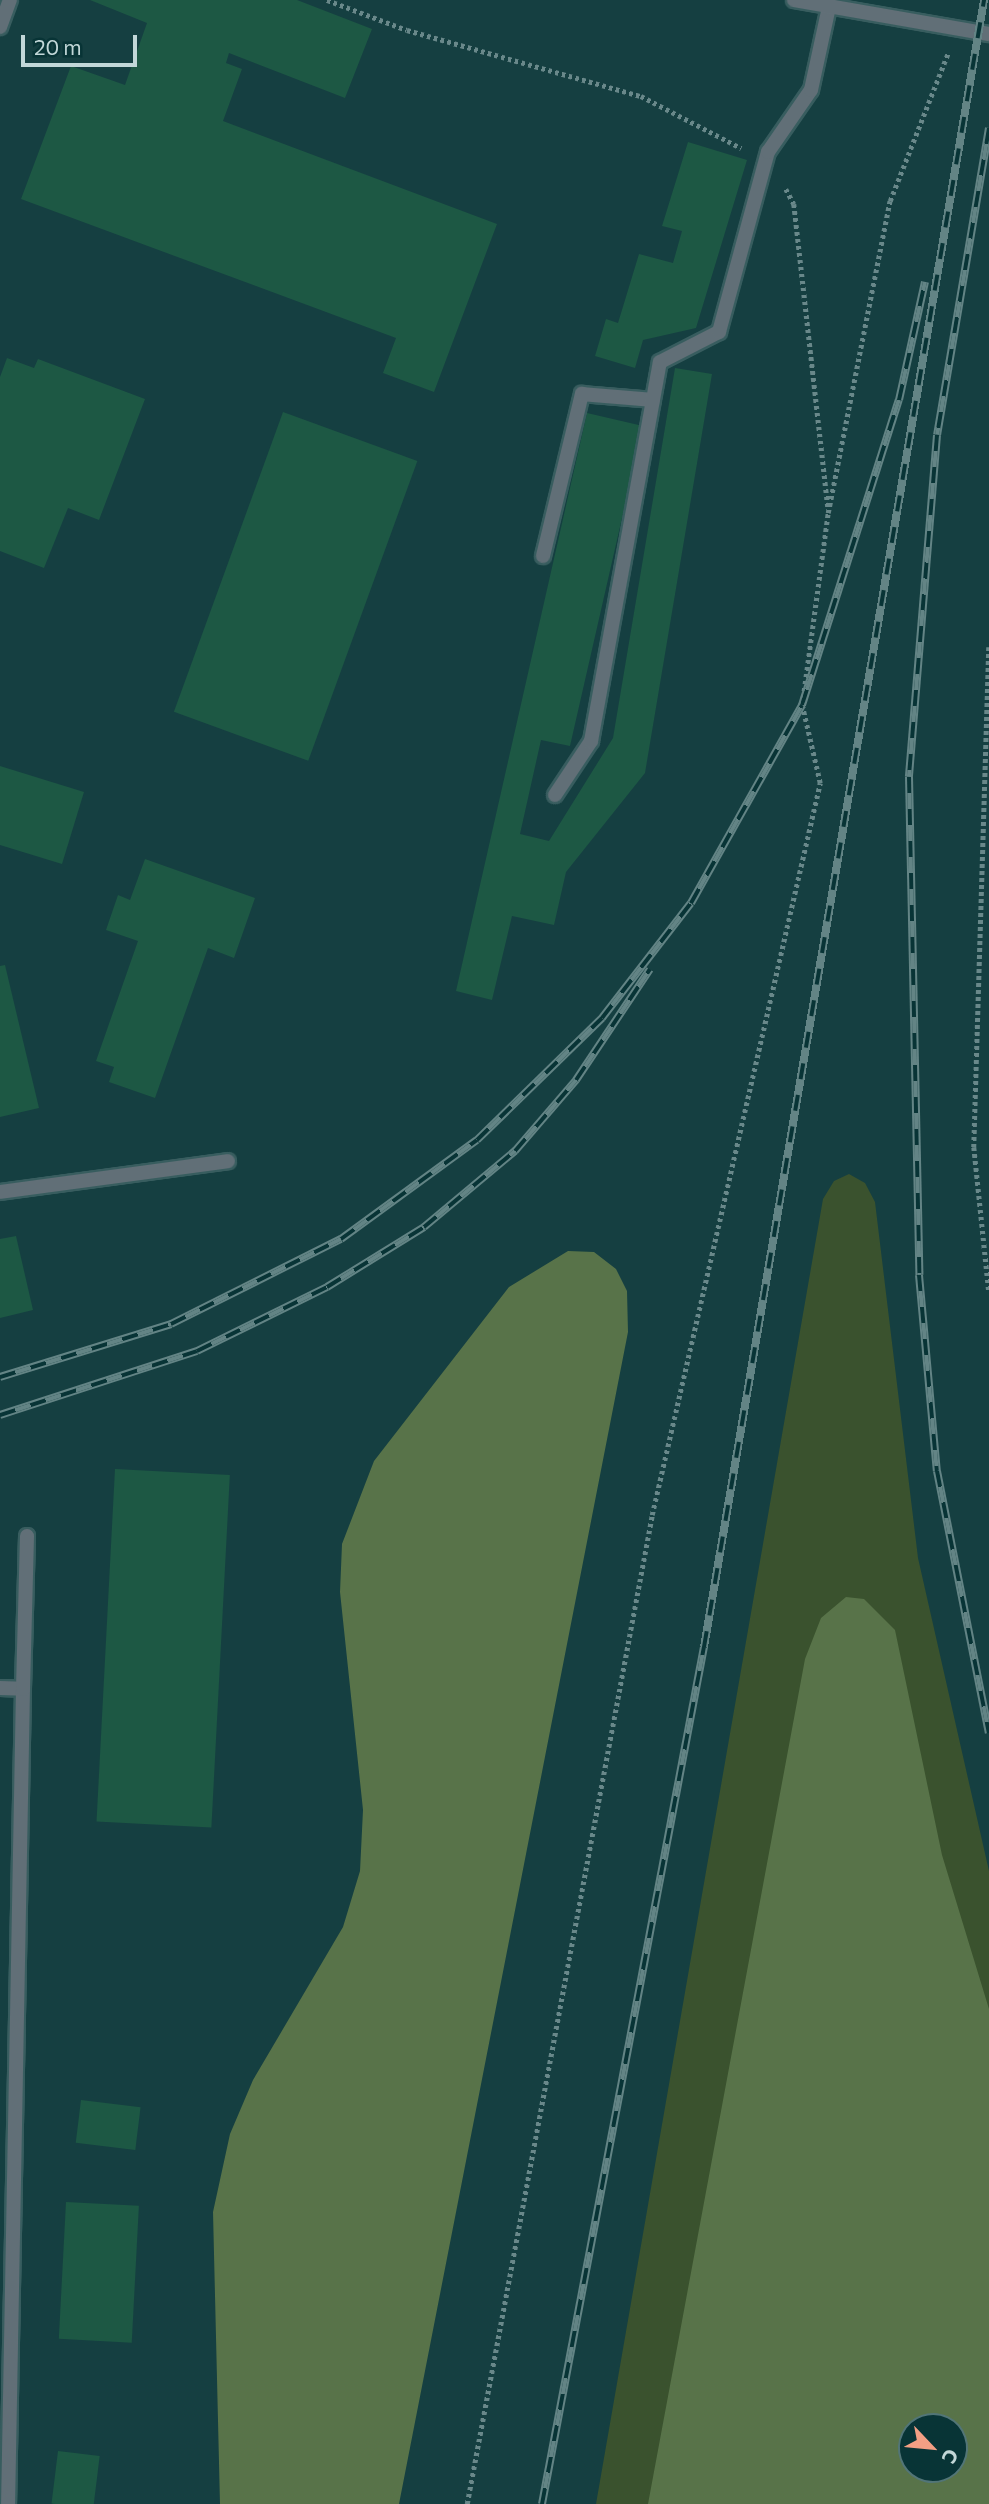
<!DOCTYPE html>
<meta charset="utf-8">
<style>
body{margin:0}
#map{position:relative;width:989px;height:2504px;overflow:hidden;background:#153f41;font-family:Commissioner,sans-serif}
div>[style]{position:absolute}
.green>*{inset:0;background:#3a522e}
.forest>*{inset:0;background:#587349}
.building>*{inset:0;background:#1d5844;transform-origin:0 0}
.path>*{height:4.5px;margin-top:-2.25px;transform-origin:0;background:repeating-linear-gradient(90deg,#69888a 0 3.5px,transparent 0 7px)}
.roads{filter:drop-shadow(2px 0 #385d5f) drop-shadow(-2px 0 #385d5f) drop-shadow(0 2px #385d5f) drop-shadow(0 -2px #385d5f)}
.service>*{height:14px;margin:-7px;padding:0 7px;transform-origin:7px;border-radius:7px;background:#616f77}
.tertiary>*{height:14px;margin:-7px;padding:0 7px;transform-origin:7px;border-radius:7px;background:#616f77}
.rail>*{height:8px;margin-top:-4px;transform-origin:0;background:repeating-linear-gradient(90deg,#083436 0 16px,#638485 0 32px);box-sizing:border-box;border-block:2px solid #638485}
span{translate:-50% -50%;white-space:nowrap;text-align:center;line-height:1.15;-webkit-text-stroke:7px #083436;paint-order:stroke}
.north{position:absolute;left:898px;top:2413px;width:70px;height:70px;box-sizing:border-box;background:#083436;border:2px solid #527577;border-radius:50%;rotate:116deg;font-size:19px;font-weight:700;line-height:28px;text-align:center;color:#c2d7d8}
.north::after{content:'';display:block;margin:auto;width:24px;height:32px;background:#f39f84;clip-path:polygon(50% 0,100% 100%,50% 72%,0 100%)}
.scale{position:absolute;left:21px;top:35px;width:116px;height:32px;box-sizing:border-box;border:4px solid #c2d7d8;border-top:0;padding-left:9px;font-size:21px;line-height:24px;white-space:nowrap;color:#c2d7d8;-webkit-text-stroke:5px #083436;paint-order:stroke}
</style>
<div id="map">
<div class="green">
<i style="clip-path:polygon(evenodd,849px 1174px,865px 1183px,875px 1202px,918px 1558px,989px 1871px,989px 2504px,596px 2504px,823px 1199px,834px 1181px,849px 1174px,912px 2427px,954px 2427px,954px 2469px,912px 2469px,912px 2427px)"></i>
</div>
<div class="forest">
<i style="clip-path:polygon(568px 1251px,594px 1252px,616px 1269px,627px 1291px,628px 1332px,399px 2504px,220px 2504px,213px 2212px,230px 2134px,253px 2080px,343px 1927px,360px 1871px,363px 1810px,340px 1592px,342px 1544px,374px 1461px,509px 1287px)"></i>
<i style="clip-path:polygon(evenodd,846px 1597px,864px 1599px,895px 1630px,942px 1855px,989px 2009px,989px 2504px,648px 2504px,805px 1659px,821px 1618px,846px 1597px,954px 2427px,954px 2469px,912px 2469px,912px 2427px,954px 2427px)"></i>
</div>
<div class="building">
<i style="clip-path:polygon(90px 0,297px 0,372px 29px,345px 98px,229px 53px,226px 63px,242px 69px,223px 121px,497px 224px,434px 392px,383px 373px,396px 338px,21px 199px,71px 66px,125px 85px,147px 23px)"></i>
<i style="clip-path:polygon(688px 142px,747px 160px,696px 328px,643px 340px,635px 368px,595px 356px,606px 319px,618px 323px,639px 254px,673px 263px,682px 231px,662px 226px)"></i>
<i style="clip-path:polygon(7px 358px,34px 368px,38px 359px,145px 399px,99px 520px,68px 508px,44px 568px,0 551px,0 377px)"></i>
<i style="clip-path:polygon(675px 368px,712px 374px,645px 773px,566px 872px,554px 925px,512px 916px,492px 1000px,456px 991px,587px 413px,643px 426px,570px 746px,541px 740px,520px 834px,549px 841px,613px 738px)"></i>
<i style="left:283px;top:412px;width:143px;height:319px;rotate:20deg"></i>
<i style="clip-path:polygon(0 766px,84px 792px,62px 864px,0 845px)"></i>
<i style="clip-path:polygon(145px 859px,255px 898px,234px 958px,208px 948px,155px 1098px,109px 1082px,114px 1067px,96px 1061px,138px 941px,106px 930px,118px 895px,130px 900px)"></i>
<i style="clip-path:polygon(5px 965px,39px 1108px,0 1117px,0 966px)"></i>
<i style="clip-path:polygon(16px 1236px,33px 1310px,0 1318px,0 1239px)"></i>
<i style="left:115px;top:1469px;width:115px;height:353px;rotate:3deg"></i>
<i style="left:81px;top:2100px;width:60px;height:43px;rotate:7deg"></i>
<i style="left:66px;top:2202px;width:73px;height:137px;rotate:3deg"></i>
<i style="left:58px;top:2451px;width:42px;height:53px;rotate:7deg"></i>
</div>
<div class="path">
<i style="left:327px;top:0;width:85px;rotate:20.6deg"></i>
<i style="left:407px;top:30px;width:243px;rotate:15.8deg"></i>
<i style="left:641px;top:96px;width:113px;rotate:27.5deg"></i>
<i style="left:786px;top:189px;width:17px;rotate:62deg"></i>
<i style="left:794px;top:204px;width:307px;rotate:83.6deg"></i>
<i style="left:989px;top:647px;width:500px;rotate:91.72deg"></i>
<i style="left:974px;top:1147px;width:147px;rotate:84.1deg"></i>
<i style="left:467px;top:2504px;width:1006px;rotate:-79.4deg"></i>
<i style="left:652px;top:1515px;width:751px;rotate:-77.07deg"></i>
<i style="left:820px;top:783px;width:80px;rotate:-103deg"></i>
<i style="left:802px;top:705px;width:194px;rotate:-82.3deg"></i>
<i style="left:828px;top:513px;width:318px;rotate:-78.8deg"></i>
<i style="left:890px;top:201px;width:159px;rotate:-68.6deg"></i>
</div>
<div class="roads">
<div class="service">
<i style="left:0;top:27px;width:29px;rotate:-70deg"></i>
<i style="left:543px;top:556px;width:167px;rotate:-76.5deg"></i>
<i style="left:582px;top:394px;width:71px;rotate:4.8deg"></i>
<i style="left:555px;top:795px;width:65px;rotate:-56.3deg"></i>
<i style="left:591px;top:741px;width:385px;rotate:-79.7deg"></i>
<i style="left:660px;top:362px;width:66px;rotate:-27deg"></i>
<i style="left:719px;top:332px;width:187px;rotate:-74.8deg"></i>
<i style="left:768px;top:152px;width:75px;rotate:-55.3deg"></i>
<i style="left:811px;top:90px;width:85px;rotate:-77.8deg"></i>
<i style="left:0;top:1192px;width:230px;rotate:-7.7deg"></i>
<i style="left:0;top:1688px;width:23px;rotate:2deg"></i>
<i style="left:23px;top:1689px;width:815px;rotate:91.05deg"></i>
<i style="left:23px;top:1689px;width:153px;rotate:-88.5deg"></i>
</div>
<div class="tertiary">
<i style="left:794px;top:0;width:198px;rotate:9.9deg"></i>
</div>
</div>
<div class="rail">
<i style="left:989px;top:128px;width:311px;rotate:99.6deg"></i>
<i style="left:937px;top:435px;width:343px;rotate:94.7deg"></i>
<i style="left:909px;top:777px;width:498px;rotate:88.8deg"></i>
<i style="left:919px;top:1275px;width:197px;rotate:84.8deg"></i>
<i style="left:937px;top:1471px;width:267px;rotate:78.8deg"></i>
<i style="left:0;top:1377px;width:179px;rotate:-17.2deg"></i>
<i style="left:171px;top:1324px;width:190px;rotate:-26.6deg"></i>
<i style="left:341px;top:1239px;width:168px;rotate:-36.1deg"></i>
<i style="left:477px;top:1140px;width:175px;rotate:-44.3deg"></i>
<i style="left:602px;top:1018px;width:145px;rotate:-52.3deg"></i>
<i style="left:691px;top:903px;width:227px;rotate:-60.7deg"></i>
<i style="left:802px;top:705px;width:320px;rotate:-72.4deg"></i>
<i style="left:899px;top:400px;width:121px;rotate:-77.6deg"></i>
<i style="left:0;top:1415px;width:207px;rotate:-18deg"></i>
<i style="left:197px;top:1351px;width:145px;rotate:-26.2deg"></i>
<i style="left:327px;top:1287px;width:114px;rotate:-31.7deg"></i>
<i style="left:424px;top:1227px;width:119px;rotate:-39.9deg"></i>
<i style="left:515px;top:1151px;width:94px;rotate:-49.3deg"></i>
<i style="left:576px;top:1080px;width:133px;rotate:-56.3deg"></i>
<i style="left:542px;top:2504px;width:872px;rotate:-79.3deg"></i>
<i style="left:704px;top:1647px;width:1671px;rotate:-80.35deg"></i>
</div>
<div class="north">С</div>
<div class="scale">20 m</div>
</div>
